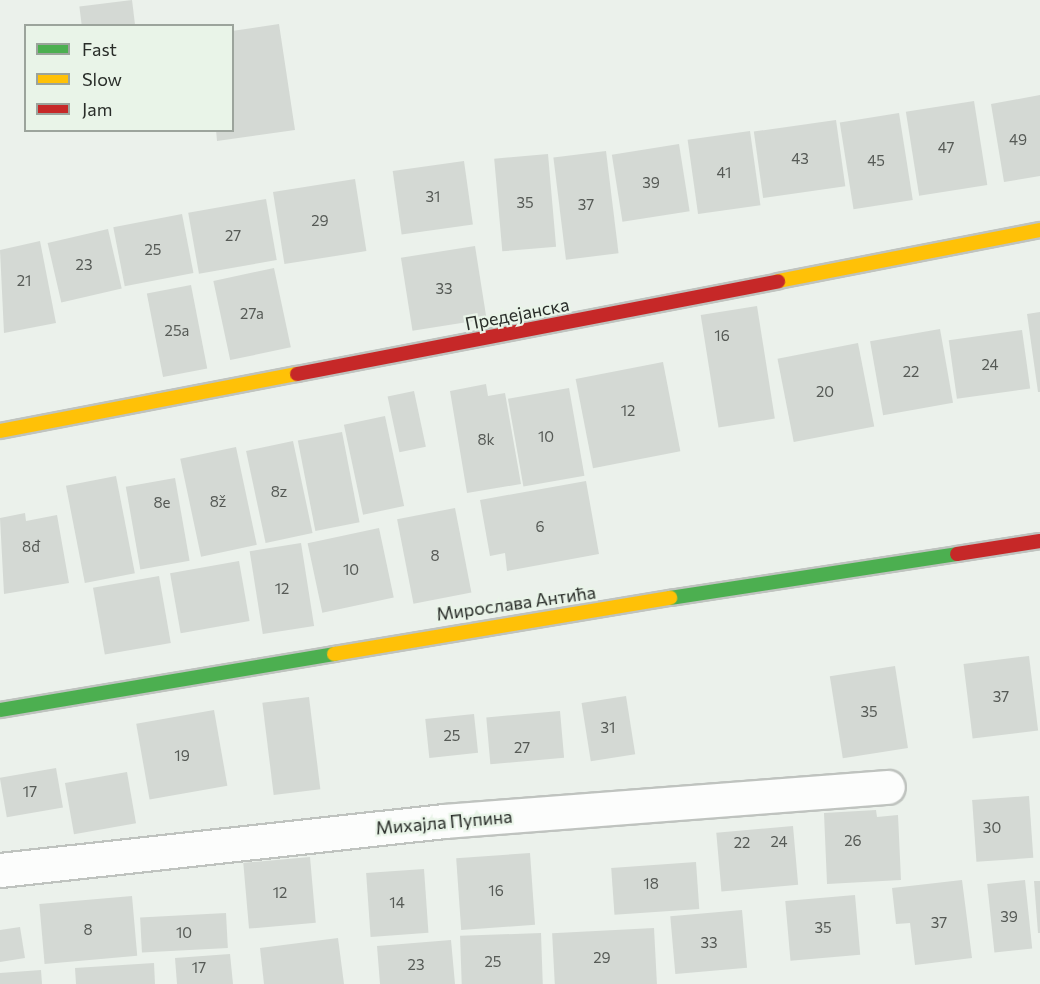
<!DOCTYPE html>
<meta charset="utf-8">
<style>
body{margin:0}
#map{position:relative;width:1040px;height:984px;overflow:hidden;background:#ebf1eb;font-family:Commissioner,sans-serif}
div>[style]{position:absolute}
.building>*{inset:0;background:#d4d9d4;transform-origin:0 0}
.roads{filter:drop-shadow(2px 0 #bfc3bf) drop-shadow(-2px 0 #bfc3bf) drop-shadow(0 2px #bfc3bf) drop-shadow(0 -2px #bfc3bf)}
.street>*{height:33px;margin:-16.5px;padding:0 16.5px;transform-origin:16.5px;border-radius:16.5px;background:#fcfdfc}
.fast>*{height:14px;margin:-7px;padding:0 7px;transform-origin:7px;border-radius:7px;background:#4caf50}
.slow>*{height:14px;margin:-7px;padding:0 7px;transform-origin:7px;border-radius:7px;background:#ffc107}
.jam>*{height:14px;margin:-7px;padding:0 7px;transform-origin:7px;border-radius:7px;background:#c62828}
span{translate:-50% -50%;white-space:nowrap;text-align:center;line-height:1.15;-webkit-text-stroke:4.5px #e9f4e8;paint-order:stroke}
.number-label{font-size:15px;color:#565a56}
.number-label span{-webkit-text-stroke-width:0}
.street-label{font-size:18px;color:#292d29}
.legend{position:absolute;left:24px;top:24px;width:210px;height:108px;box-sizing:border-box;background:#e9f4e8;border:2px solid #9ca49c;margin:0;padding:8px 10px;list-style:none;font-size:18px;color:#292d29}
.legend li{display:flex;align-items:center;gap:12px;height:30px}
.legend b{width:30px;border:2px solid #9ca49c}
</style>
<div id="map">
<div class="building">
<i style="left:132px;top:0;width:26px;height:53px;rotate:83deg"></i>
<i style="clip-path:polygon(279px 24px,295px 130px,217px 141px,216px 130px,232px 130px,232px 31px)"></i>
<i style="clip-path:polygon(1040px 95px,1040px 176px,1004px 182px,991px 104px)"></i>
<i style="left:974px;top:101px;width:85px;height:69px;rotate:81deg"></i>
<i style="left:899px;top:113px;width:88px;height:60px;rotate:81deg"></i>
<i style="left:836px;top:120px;width:67px;height:83px;rotate:82deg"></i>
<i style="left:750px;top:131px;width:75px;height:63px;rotate:82deg"></i>
<i style="left:679px;top:144px;width:68px;height:68px;rotate:81deg"></i>
<i style="left:606px;top:151px;width:103px;height:53px;rotate:83deg"></i>
<i style="left:548px;top:154px;width:93px;height:54px;rotate:85deg"></i>
<i style="left:464px;top:161px;width:64px;height:72px;rotate:82deg"></i>
<i style="left:355px;top:179px;width:73px;height:83px;rotate:81deg"></i>
<i style="left:266px;top:199px;width:62px;height:79px;rotate:80deg"></i>
<i style="left:182px;top:214px;width:60px;height:70px;rotate:79deg"></i>
<i style="left:108px;top:229px;width:61px;height:62px;rotate:77deg"></i>
<i style="clip-path:polygon(40px 241px,56px 323px,4px 333px,0 250px)"></i>
<i style="left:475px;top:246px;width:74px;height:75px;rotate:81deg"></i>
<i style="left:274px;top:268px;width:81px;height:62px;rotate:78deg"></i>
<i style="left:191px;top:285px;width:85px;height:45px;rotate:79deg"></i>
<i style="left:757px;top:306px;width:114px;height:57px;rotate:81deg"></i>
<i style="clip-path:polygon(1040px 312px,1040px 392px,1038px 392px,1027px 314px)"></i>
<i style="left:940px;top:329px;width:75px;height:71px;rotate:80deg"></i>
<i style="left:1022px;top:330px;width:59px;height:74px;rotate:82deg"></i>
<i style="left:858px;top:343px;width:85px;height:82px;rotate:79deg"></i>
<i style="left:663px;top:362px;width:91px;height:89px;rotate:79deg"></i>
<i style="clip-path:polygon(486px 384px,488px 396px,505px 393px,521px 484px,467px 493px,450px 391px)"></i>
<i style="left:569px;top:388px;width:89px;height:62px;rotate:80deg"></i>
<i style="left:414px;top:391px;width:57px;height:27px;rotate:78deg"></i>
<i style="left:385px;top:416px;width:92px;height:42px;rotate:78deg"></i>
<i style="left:342px;top:432px;width:92px;height:45px;rotate:79deg"></i>
<i style="left:293px;top:441px;width:94px;height:48px;rotate:78deg"></i>
<i style="left:236px;top:447px;width:100px;height:57px;rotate:78deg"></i>
<i style="left:116px;top:476px;width:99px;height:51px;rotate:79deg"></i>
<i style="left:175px;top:478px;width:84px;height:50px;rotate:80deg"></i>
<i style="clip-path:polygon(586px 481px,599px 554px,507px 571px,505px 553px,490px 556px,480px 500px)"></i>
<i style="left:455px;top:508px;width:86px;height:59px;rotate:79deg"></i>
<i style="clip-path:polygon(25px 513px,26px 521px,57px 515px,69px 583px,4px 594px,0 518px)"></i>
<i style="left:379px;top:528px;width:71px;height:73px;rotate:78deg"></i>
<i style="left:301px;top:543px;width:84px;height:52px;rotate:81deg"></i>
<i style="left:239px;top:561px;width:61px;height:70px;rotate:80deg"></i>
<i style="left:159px;top:576px;width:68px;height:67px;rotate:80deg"></i>
<i style="left:1029px;top:656px;width:75px;height:66px;rotate:83deg"></i>
<i style="left:895px;top:666px;width:83px;height:66px;rotate:81deg"></i>
<i style="left:626px;top:696px;width:59px;height:45px;rotate:81deg"></i>
<i style="left:309px;top:697px;width:93px;height:47px;rotate:83deg"></i>
<i style="left:214px;top:710px;width:77px;height:79px;rotate:80deg"></i>
<i style="left:560px;top:711px;width:47px;height:74px;rotate:85deg"></i>
<i style="left:474px;top:714px;width:39px;height:49px;rotate:84deg"></i>
<i style="left:56px;top:768px;width:40px;height:57px;rotate:80deg"></i>
<i style="left:127px;top:772px;width:52px;height:63px;rotate:80deg"></i>
<i style="left:1029px;top:796px;width:62px;height:57px;rotate:86deg"></i>
<i style="clip-path:polygon(876px 810px,877px 817px,898px 815px,901px 880px,827px 884px,824px 813px)"></i>
<i style="left:793px;top:826px;width:59px;height:77px;rotate:85deg"></i>
<i style="left:530px;top:853px;width:72px;height:74px;rotate:86deg"></i>
<i style="left:310px;top:857px;width:66px;height:67px;rotate:85deg"></i>
<i style="left:696px;top:862px;width:47px;height:85px;rotate:86deg"></i>
<i style="left:424px;top:869px;width:64px;height:58px;rotate:86deg"></i>
<i style="clip-path:polygon(962px 880px,972px 958px,915px 965px,910px 923px,896px 924px,892px 888px)"></i>
<i style="left:1025px;top:880px;width:69px;height:38px;rotate:84deg"></i>
<i style="clip-path:polygon(1034px 881px,1040px 881px,1040px 933px,1038px 933px)"></i>
<i style="left:855px;top:895px;width:60px;height:70px;rotate:85deg"></i>
<i style="left:132px;top:896px;width:60px;height:93px;rotate:85deg"></i>
<i style="left:742px;top:910px;width:58px;height:72px;rotate:85deg"></i>
<i style="left:226px;top:913px;width:35px;height:86px;rotate:87deg"></i>
<i style="clip-path:polygon(20px 927px,25px 958px,0 962px,0 930px)"></i>
<i style="left:654px;top:928px;width:56px;height:102px;rotate:87deg"></i>
<i style="left:541px;top:933px;width:51px;height:81px;rotate:88deg"></i>
<i style="clip-path:polygon(338px 938px,344px 984px,264px 984px,260px 948px)"></i>
<i style="clip-path:polygon(451px 940px,455px 984px,380px 984px,377px 946px)"></i>
<i style="clip-path:polygon(230px 954px,233px 984px,177px 984px,175px 958px)"></i>
<i style="clip-path:polygon(154px 963px,155px 984px,76px 984px,75px 968px)"></i>
<i style="clip-path:polygon(41px 970px,42px 984px,0 984px,0 973px)"></i>
</div>
<div class="roads">
<div class="street">
<i style="left:0;top:870px;width:447px;rotate:-6.3deg"></i>
<i style="left:444px;top:821px;width:445px;rotate:-4.4deg"></i>
</div>
<div class="fast">
<i style="left:670px;top:598px;width:290px;rotate:-8.7deg"></i>
<i style="left:0;top:710px;width:339px;rotate:-9.5deg"></i>
</div>
<div class="slow">
<i style="left:778px;top:281px;width:267px;rotate:-11deg"></i>
<i style="left:0;top:431px;width:302px;rotate:-10.9deg"></i>
<i style="left:334px;top:654px;width:341px;rotate:-9.5deg"></i>
</div>
<div class="jam">
<i style="left:297px;top:374px;width:490px;rotate:-10.9deg"></i>
<i style="left:957px;top:554px;width:84px;rotate:-8.9deg"></i>
</div>
</div>
<div class="number-label">
<span style="left:1018px;top:140px">49</span>
<span style="left:946px;top:148px">47</span>
<span style="left:800px;top:159px">43</span>
<span style="left:876px;top:161px">45</span>
<span style="left:724px;top:173px">41</span>
<span style="left:651px;top:183px">39</span>
<span style="left:433px;top:197px">31</span>
<span style="left:525px;top:203px">35</span>
<span style="left:586px;top:205px">37</span>
<span style="left:320px;top:221px">29</span>
<span style="left:233px;top:236px">27</span>
<span style="left:153px;top:250px">25</span>
<span style="left:84px;top:265px">23</span>
<span style="left:24px;top:281px">21</span>
<span style="left:444px;top:289px">33</span>
<span style="left:252px;top:314px">27a</span>
<span style="left:177px;top:331px">25a</span>
<span style="left:722px;top:336px">16</span>
<span style="left:990px;top:365px">24</span>
<span style="left:911px;top:372px">22</span>
<span style="left:825px;top:392px">20</span>
<span style="left:628px;top:411px">12</span>
<span style="left:546px;top:437px">10</span>
<span style="left:486px;top:440px">8k</span>
<span style="left:279px;top:492px">8z</span>
<span style="left:218px;top:502px">8ž</span>
<span style="left:162px;top:503px">8e</span>
<span style="left:540px;top:527px">6</span>
<span style="left:31px;top:547px">8đ</span>
<span style="left:435px;top:556px">8</span>
<span style="left:351px;top:570px">10</span>
<span style="left:282px;top:589px">12</span>
<span style="left:1001px;top:697px">37</span>
<span style="left:869px;top:712px">35</span>
<span style="left:608px;top:728px">31</span>
<span style="left:452px;top:736px">25</span>
<span style="left:522px;top:748px">27</span>
<span style="left:182px;top:756px">19</span>
<span style="left:30px;top:792px">17</span>
<span style="left:992px;top:828px">30</span>
<span style="left:853px;top:841px">26</span>
<span style="left:779px;top:842px">24</span>
<span style="left:742px;top:843px">22</span>
<span style="left:651px;top:884px">18</span>
<span style="left:496px;top:891px">16</span>
<span style="left:280px;top:893px">12</span>
<span style="left:397px;top:903px">14</span>
<span style="left:1009px;top:917px">39</span>
<span style="left:939px;top:923px">37</span>
<span style="left:823px;top:928px">35</span>
<span style="left:88px;top:930px">8</span>
<span style="left:184px;top:933px">10</span>
<span style="left:709px;top:943px">33</span>
<span style="left:602px;top:958px">29</span>
<span style="left:493px;top:962px">25</span>
<span style="left:416px;top:965px">23</span>
<span style="left:199px;top:968px">17</span>
</div>
<div class="street-label">
<span style="left:517px;top:314px;rotate:-11deg">Предејанска</span>
<span style="left:516px;top:603px;rotate:-8deg">Мирослава Антића</span>
<span style="left:444px;top:822px;rotate:-5deg">Михајла Пупина</span>
</div>
<ul class="legend">
<li><b style="height:8px;background:#4caf50"></b>Fast</li>
<li><b style="height:8px;background:#ffc107"></b>Slow</li>
<li><b style="height:8px;background:#c62828"></b>Jam</li>
</ul>
</div>
